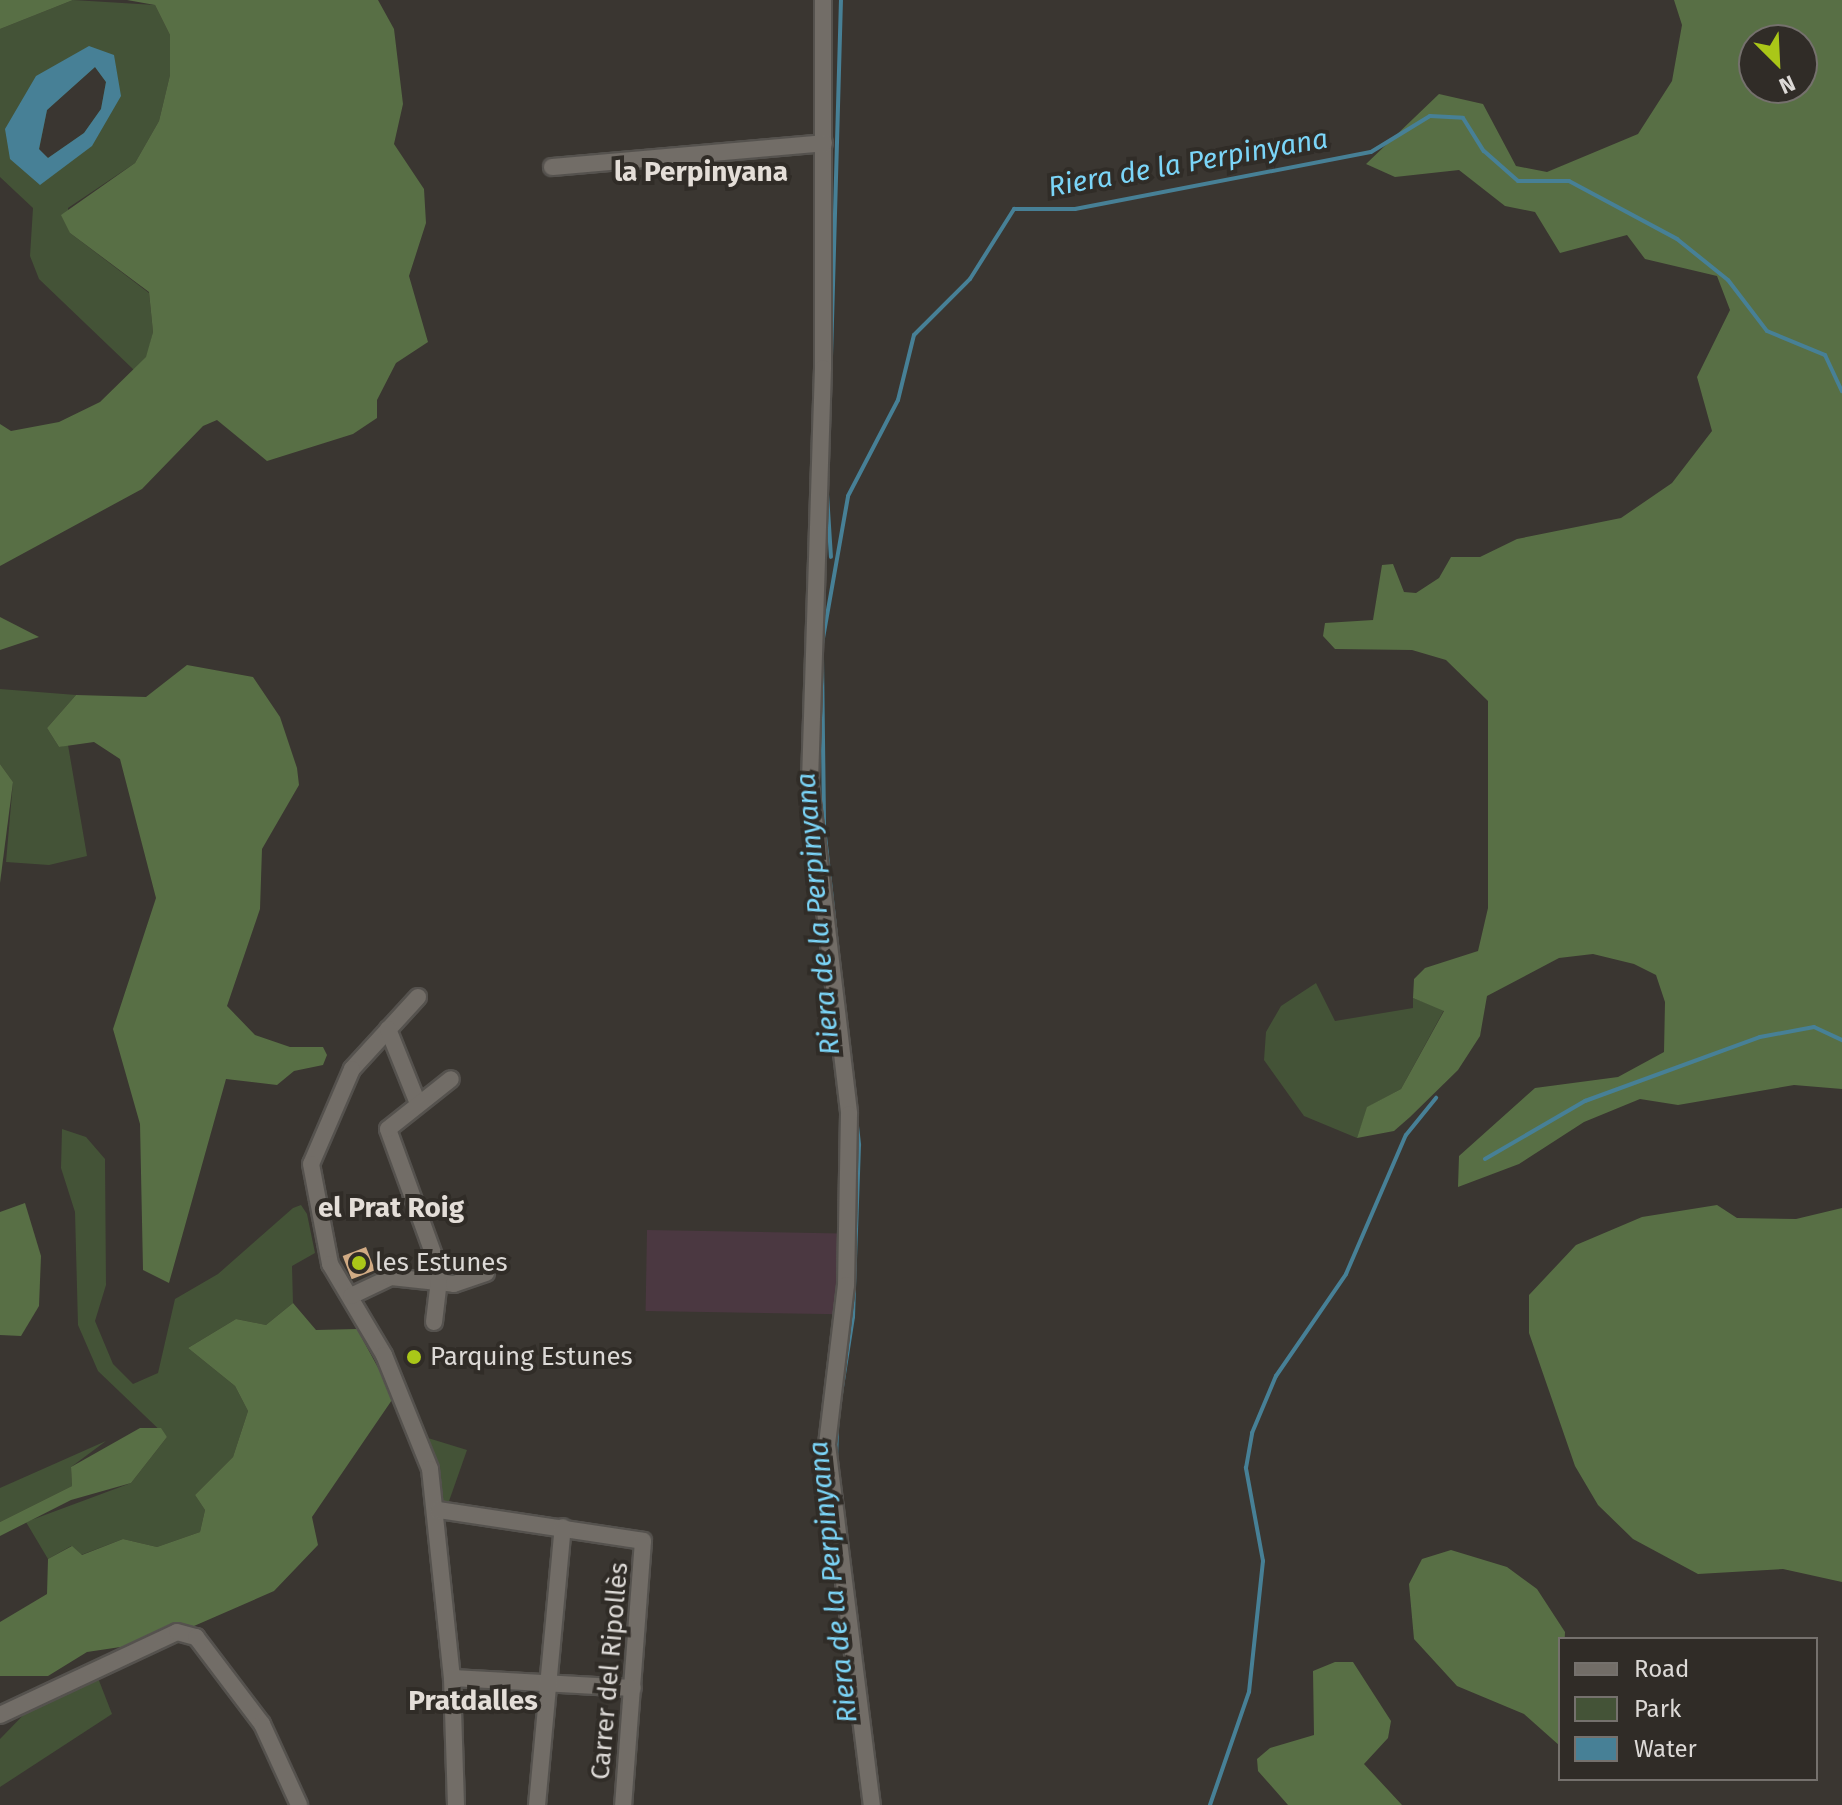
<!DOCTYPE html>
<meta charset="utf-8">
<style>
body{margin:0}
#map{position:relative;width:1842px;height:1805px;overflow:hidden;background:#3a3631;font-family:"Fira Sans",sans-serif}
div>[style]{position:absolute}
.industrial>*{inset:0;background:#4b3841;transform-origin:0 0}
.green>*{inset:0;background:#445337}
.forest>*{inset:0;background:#586f45}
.water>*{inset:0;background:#478096}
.stream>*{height:4px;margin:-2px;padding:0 2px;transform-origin:2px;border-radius:2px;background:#478096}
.building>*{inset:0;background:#d1ab84;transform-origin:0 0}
.roads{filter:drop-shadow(2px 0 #55524e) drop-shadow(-2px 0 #55524e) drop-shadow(0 2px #55524e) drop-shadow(0 -2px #55524e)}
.minor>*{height:16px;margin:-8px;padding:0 8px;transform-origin:8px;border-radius:8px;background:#726d67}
.dots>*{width:22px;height:22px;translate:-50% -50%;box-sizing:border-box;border:4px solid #302c27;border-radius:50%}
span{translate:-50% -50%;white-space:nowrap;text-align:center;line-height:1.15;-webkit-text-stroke:8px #302c27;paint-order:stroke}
.poi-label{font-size:26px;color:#dcd9d6}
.left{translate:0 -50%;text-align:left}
.street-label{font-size:26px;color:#dcd9d6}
.water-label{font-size:28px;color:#7bd5f8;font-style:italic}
.neighbourhood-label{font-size:28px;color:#e4ded8;font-weight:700}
.legend{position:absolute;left:1558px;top:1637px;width:260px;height:144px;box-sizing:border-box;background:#302c27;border:2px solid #75716d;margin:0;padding:10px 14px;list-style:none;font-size:24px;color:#dcd9d6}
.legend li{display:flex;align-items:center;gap:16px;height:40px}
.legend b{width:40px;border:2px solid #75716d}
.north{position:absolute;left:1738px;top:24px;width:80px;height:80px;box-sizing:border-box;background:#302c27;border:2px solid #75716d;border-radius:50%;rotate:156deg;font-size:22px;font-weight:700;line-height:32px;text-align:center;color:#dcd9d6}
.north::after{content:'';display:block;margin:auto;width:28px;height:36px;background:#aac718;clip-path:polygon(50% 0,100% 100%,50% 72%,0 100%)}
</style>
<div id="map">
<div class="industrial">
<i style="left:647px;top:1230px;width:194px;height:81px;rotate:1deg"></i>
</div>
<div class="green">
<i style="clip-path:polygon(evenodd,73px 0,155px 5px,170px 35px,170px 75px,159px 121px,135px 163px,68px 208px,70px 233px,149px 293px,153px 332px,147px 357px,134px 370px,39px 279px,30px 256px,33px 208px,0 177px,0 29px,73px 0,95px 67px,106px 82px,101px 109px,84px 133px,48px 158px,39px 150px,47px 110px,95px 67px)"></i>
<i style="clip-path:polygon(0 689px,76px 695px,47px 728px,59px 747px,68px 745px,87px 856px,49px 865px,6px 862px,13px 782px,0 764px)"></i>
<i style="clip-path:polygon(1316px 983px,1335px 1021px,1413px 1008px,1413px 998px,1444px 1010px,1401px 1089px,1368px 1107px,1357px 1138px,1304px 1116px,1264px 1060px,1266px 1032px,1281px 1006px)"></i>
<i style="clip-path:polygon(62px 1129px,86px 1137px,105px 1159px,106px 1285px,95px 1321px,113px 1364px,133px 1384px,158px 1373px,175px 1299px,218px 1274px,293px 1208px,301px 1205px,307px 1214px,315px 1253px,292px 1266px,293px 1303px,266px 1325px,236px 1319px,188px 1348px,235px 1386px,248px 1411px,233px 1457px,195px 1495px,205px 1510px,200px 1532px,157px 1547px,123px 1539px,81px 1555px,71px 1546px,48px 1559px,26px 1522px,131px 1483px,167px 1437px,98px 1371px,78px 1325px,75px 1212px,61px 1168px)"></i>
<i style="clip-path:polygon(428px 1438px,467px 1450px,448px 1504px,444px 1504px)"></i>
<i style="clip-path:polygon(106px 1441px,71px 1467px,72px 1486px,0 1522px,0 1488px)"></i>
<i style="clip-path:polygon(98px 1678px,112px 1714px,0 1787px,0 1739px,33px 1705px)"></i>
</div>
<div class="forest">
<i style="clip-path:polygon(0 0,73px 0,0 29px)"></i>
<i style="clip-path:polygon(127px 0,378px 0,394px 29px,403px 104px,394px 144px,424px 189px,426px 223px,409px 276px,428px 342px,396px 363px,377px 400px,377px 418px,353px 434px,267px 461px,217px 420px,203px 426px,142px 489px,0 566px,0 424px,11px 431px,59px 422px,100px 402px,146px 357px,153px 332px,149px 292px,70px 233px,61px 215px,135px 163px,159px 121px,170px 75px,170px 35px,155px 5px)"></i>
<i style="clip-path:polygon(evenodd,1674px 0,1842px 0,1842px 1089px,1794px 1085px,1678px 1105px,1640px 1099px,1584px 1122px,1519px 1164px,1458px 1187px,1459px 1156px,1535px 1088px,1618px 1077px,1664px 1052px,1665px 1002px,1656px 975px,1634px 964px,1593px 954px,1559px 958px,1487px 996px,1480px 1036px,1458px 1070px,1410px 1117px,1394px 1131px,1357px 1138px,1367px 1107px,1401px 1089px,1444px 1011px,1413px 998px,1414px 979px,1425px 968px,1478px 951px,1488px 908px,1488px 701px,1446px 660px,1412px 650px,1335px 649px,1323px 636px,1325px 623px,1373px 620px,1382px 565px,1393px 564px,1404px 592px,1416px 593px,1439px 578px,1451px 557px,1480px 557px,1517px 539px,1621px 518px,1672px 483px,1712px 431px,1697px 377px,1730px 310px,1717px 276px,1645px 259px,1627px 235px,1560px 253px,1535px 212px,1505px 206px,1459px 170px,1395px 177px,1366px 164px,1439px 94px,1483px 104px,1516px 166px,1547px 172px,1638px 134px,1672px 81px,1682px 25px,1674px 0,1754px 40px,1802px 40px,1802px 88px,1754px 88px,1754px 40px)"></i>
<i style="clip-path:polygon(0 617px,39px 637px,0 650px)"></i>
<i style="clip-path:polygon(187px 665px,253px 677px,280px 717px,297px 768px,299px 785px,262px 849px,260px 909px,227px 1006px,255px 1035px,290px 1047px,323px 1047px,327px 1055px,323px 1065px,294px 1071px,277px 1085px,226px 1079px,169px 1283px,143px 1270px,140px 1124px,113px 1029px,156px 898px,120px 759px,94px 742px,59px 747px,47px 728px,76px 695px,146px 697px)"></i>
<i style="clip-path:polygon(0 764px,13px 782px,0 883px)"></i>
<i style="clip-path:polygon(25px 1203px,41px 1256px,39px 1306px,21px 1336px,0 1335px,0 1212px)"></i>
<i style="clip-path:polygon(1717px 1205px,1737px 1218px,1796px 1219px,1842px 1208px,1842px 1582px,1783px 1569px,1698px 1574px,1633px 1539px,1598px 1505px,1575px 1466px,1529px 1333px,1529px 1295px,1576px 1245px,1642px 1217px)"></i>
<i style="clip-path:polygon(293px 1303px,316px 1330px,357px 1329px,394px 1397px,312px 1517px,318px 1545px,274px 1591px,194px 1626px,154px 1642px,87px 1652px,48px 1676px,0 1676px,0 1622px,47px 1594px,48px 1559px,72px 1546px,82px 1555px,123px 1539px,157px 1547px,200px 1532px,205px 1510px,195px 1495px,233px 1457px,248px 1411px,235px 1386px,188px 1348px,236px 1319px,266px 1325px)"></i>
<i style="clip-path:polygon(140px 1428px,161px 1428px,167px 1437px,131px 1483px,71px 1500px,0 1536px,0 1522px,72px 1486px,71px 1467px)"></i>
<i style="clip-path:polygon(1451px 1550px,1507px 1567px,1537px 1589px,1565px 1632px,1560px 1746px,1524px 1714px,1457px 1686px,1414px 1639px,1409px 1584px,1422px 1559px)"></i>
<i style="clip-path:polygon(1335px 1662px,1353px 1662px,1391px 1721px,1388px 1738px,1364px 1764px,1402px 1805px,1288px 1805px,1258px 1771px,1257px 1759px,1270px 1748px,1314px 1735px,1313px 1671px)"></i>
</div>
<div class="water">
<i style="clip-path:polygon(evenodd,89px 46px,114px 55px,121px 96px,92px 146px,40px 185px,10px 159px,5px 129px,36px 76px,89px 46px,95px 67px,106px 82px,101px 109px,84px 133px,48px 158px,39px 149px,47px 110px,95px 67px)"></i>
</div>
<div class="stream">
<i style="left:831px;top:357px;width:357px;rotate:-88.4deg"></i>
<i style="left:827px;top:494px;width:63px;rotate:86.4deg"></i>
<i style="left:822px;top:644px;width:150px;rotate:-80deg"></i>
<i style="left:848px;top:496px;width:108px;rotate:-62.5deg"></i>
<i style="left:898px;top:400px;width:67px;rotate:-76.2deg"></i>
<i style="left:914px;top:335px;width:79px;rotate:-45deg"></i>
<i style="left:970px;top:279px;width:83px;rotate:-57.8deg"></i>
<i style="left:1014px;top:209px;width:61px"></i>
<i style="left:1075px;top:209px;width:301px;rotate:-10.9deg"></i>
<i style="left:1371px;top:152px;width:69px;rotate:-31.4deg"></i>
<i style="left:1430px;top:116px;width:33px;rotate:3deg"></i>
<i style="left:1463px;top:118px;width:39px;rotate:58deg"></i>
<i style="left:1484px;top:151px;width:45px;rotate:41.4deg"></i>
<i style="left:1518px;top:181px;width:51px"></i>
<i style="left:1569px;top:181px;width:123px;rotate:28.2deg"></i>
<i style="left:1677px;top:239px;width:65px;rotate:38.8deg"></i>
<i style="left:1728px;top:280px;width:64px;rotate:52.6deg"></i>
<i style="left:1767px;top:331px;width:63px;rotate:22.5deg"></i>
<i style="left:1825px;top:355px;width:40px;rotate:65deg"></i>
<i style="left:822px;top:657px;width:170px;rotate:89.3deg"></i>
<i style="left:824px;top:827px;width:320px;rotate:83.7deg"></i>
<i style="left:859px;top:1145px;width:172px;rotate:92deg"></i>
<i style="left:853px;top:1317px;width:84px;rotate:98.9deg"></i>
<i style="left:1485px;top:1159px;width:116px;rotate:-30.1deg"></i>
<i style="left:1585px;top:1101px;width:186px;rotate:-20.1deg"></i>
<i style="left:1760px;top:1037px;width:55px;rotate:-10.5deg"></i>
<i style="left:1814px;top:1027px;width:31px;rotate:25deg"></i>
<i style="left:836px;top:1460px;width:35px;rotate:-88deg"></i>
<i style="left:1210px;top:1805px;width:120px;rotate:-71deg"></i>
<i style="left:1249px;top:1692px;width:132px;rotate:-83.9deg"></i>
<i style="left:1263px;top:1561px;width:95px;rotate:-100.4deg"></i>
<i style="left:1246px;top:1468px;width:36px;rotate:-80deg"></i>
<i style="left:1252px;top:1433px;width:62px;rotate:-67.2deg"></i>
<i style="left:1276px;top:1376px;width:124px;rotate:-55.5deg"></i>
<i style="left:1346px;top:1274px;width:151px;rotate:-66.7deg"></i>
<i style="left:1406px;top:1135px;width:48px;rotate:-51deg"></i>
</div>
<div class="building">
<i style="left:366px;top:1247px;width:25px;height:25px;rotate:69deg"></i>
</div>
<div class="roads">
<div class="minor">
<i style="left:823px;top:0;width:368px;rotate:90deg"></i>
<i style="left:823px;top:368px;width:417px;rotate:91.8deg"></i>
<i style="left:810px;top:785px;width:331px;rotate:83.2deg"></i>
<i style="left:849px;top:1114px;width:171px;rotate:91deg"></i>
<i style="left:846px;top:1285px;width:161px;rotate:96.8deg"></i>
<i style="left:827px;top:1445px;width:363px;rotate:82.9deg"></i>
<i style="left:552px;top:167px;width:273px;rotate:-5deg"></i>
<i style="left:418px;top:997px;width:98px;rotate:132.5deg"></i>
<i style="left:352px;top:1069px;width:103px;rotate:113.3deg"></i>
<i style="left:311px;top:1164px;width:102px;rotate:79.2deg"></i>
<i style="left:330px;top:1264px;width:106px;rotate:59.3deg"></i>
<i style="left:384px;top:1355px;width:123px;rotate:68deg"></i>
<i style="left:430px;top:1469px;width:210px;rotate:84deg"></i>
<i style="left:452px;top:1678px;width:127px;rotate:88.2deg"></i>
<i style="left:388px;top:1029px;width:78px;rotate:68.1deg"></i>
<i style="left:351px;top:1296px;width:44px;rotate:-25.4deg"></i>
<i style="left:391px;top:1277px;width:63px;rotate:6.3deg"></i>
<i style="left:454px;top:1284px;width:34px;rotate:-19deg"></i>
<i style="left:434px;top:1322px;width:50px;rotate:-83.2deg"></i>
<i style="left:440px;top:1272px;width:152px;rotate:-110deg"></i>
<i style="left:388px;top:1129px;width:80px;rotate:-38.4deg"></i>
<i style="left:439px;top:1510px;width:206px;rotate:8.6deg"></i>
<i style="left:643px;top:1541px;width:265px;rotate:94.3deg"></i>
<i style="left:452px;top:1678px;width:181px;rotate:3.2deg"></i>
<i style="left:0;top:1715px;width:195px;rotate:-25.1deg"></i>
<i style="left:177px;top:1632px;width:20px;rotate:15deg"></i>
<i style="left:196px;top:1637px;width:109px;rotate:52.8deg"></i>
<i style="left:262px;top:1724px;width:89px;rotate:65.4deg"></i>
<i style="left:537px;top:1805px;width:279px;rotate:-84.7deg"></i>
</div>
</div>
<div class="dots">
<i style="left:359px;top:1263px;background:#aac718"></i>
<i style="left:414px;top:1357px;background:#aac718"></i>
</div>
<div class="poi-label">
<span class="left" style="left:375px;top:1263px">les Estunes</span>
<span class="left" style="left:430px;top:1357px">Parquing Estunes</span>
</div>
<div class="street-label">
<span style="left:610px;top:1671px;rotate:-85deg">Carrer del Ripollès</span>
</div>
<div class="water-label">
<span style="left:1188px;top:163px;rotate:-10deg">Riera de la Perpinyana</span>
<span style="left:818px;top:914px;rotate:-95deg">Riera de la Perpinyana</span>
<span style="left:833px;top:1582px;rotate:-96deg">Riera de la Perpinyana</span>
</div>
<div class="neighbourhood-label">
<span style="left:701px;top:172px">la Perpinyana</span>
<span style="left:391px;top:1208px">el Prat Roig</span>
<span style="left:473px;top:1701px">Pratdalles</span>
</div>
<ul class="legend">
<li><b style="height:10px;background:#726d67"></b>Road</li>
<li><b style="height:22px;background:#445337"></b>Park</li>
<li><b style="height:22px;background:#478096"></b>Water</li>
</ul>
<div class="north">N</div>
</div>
